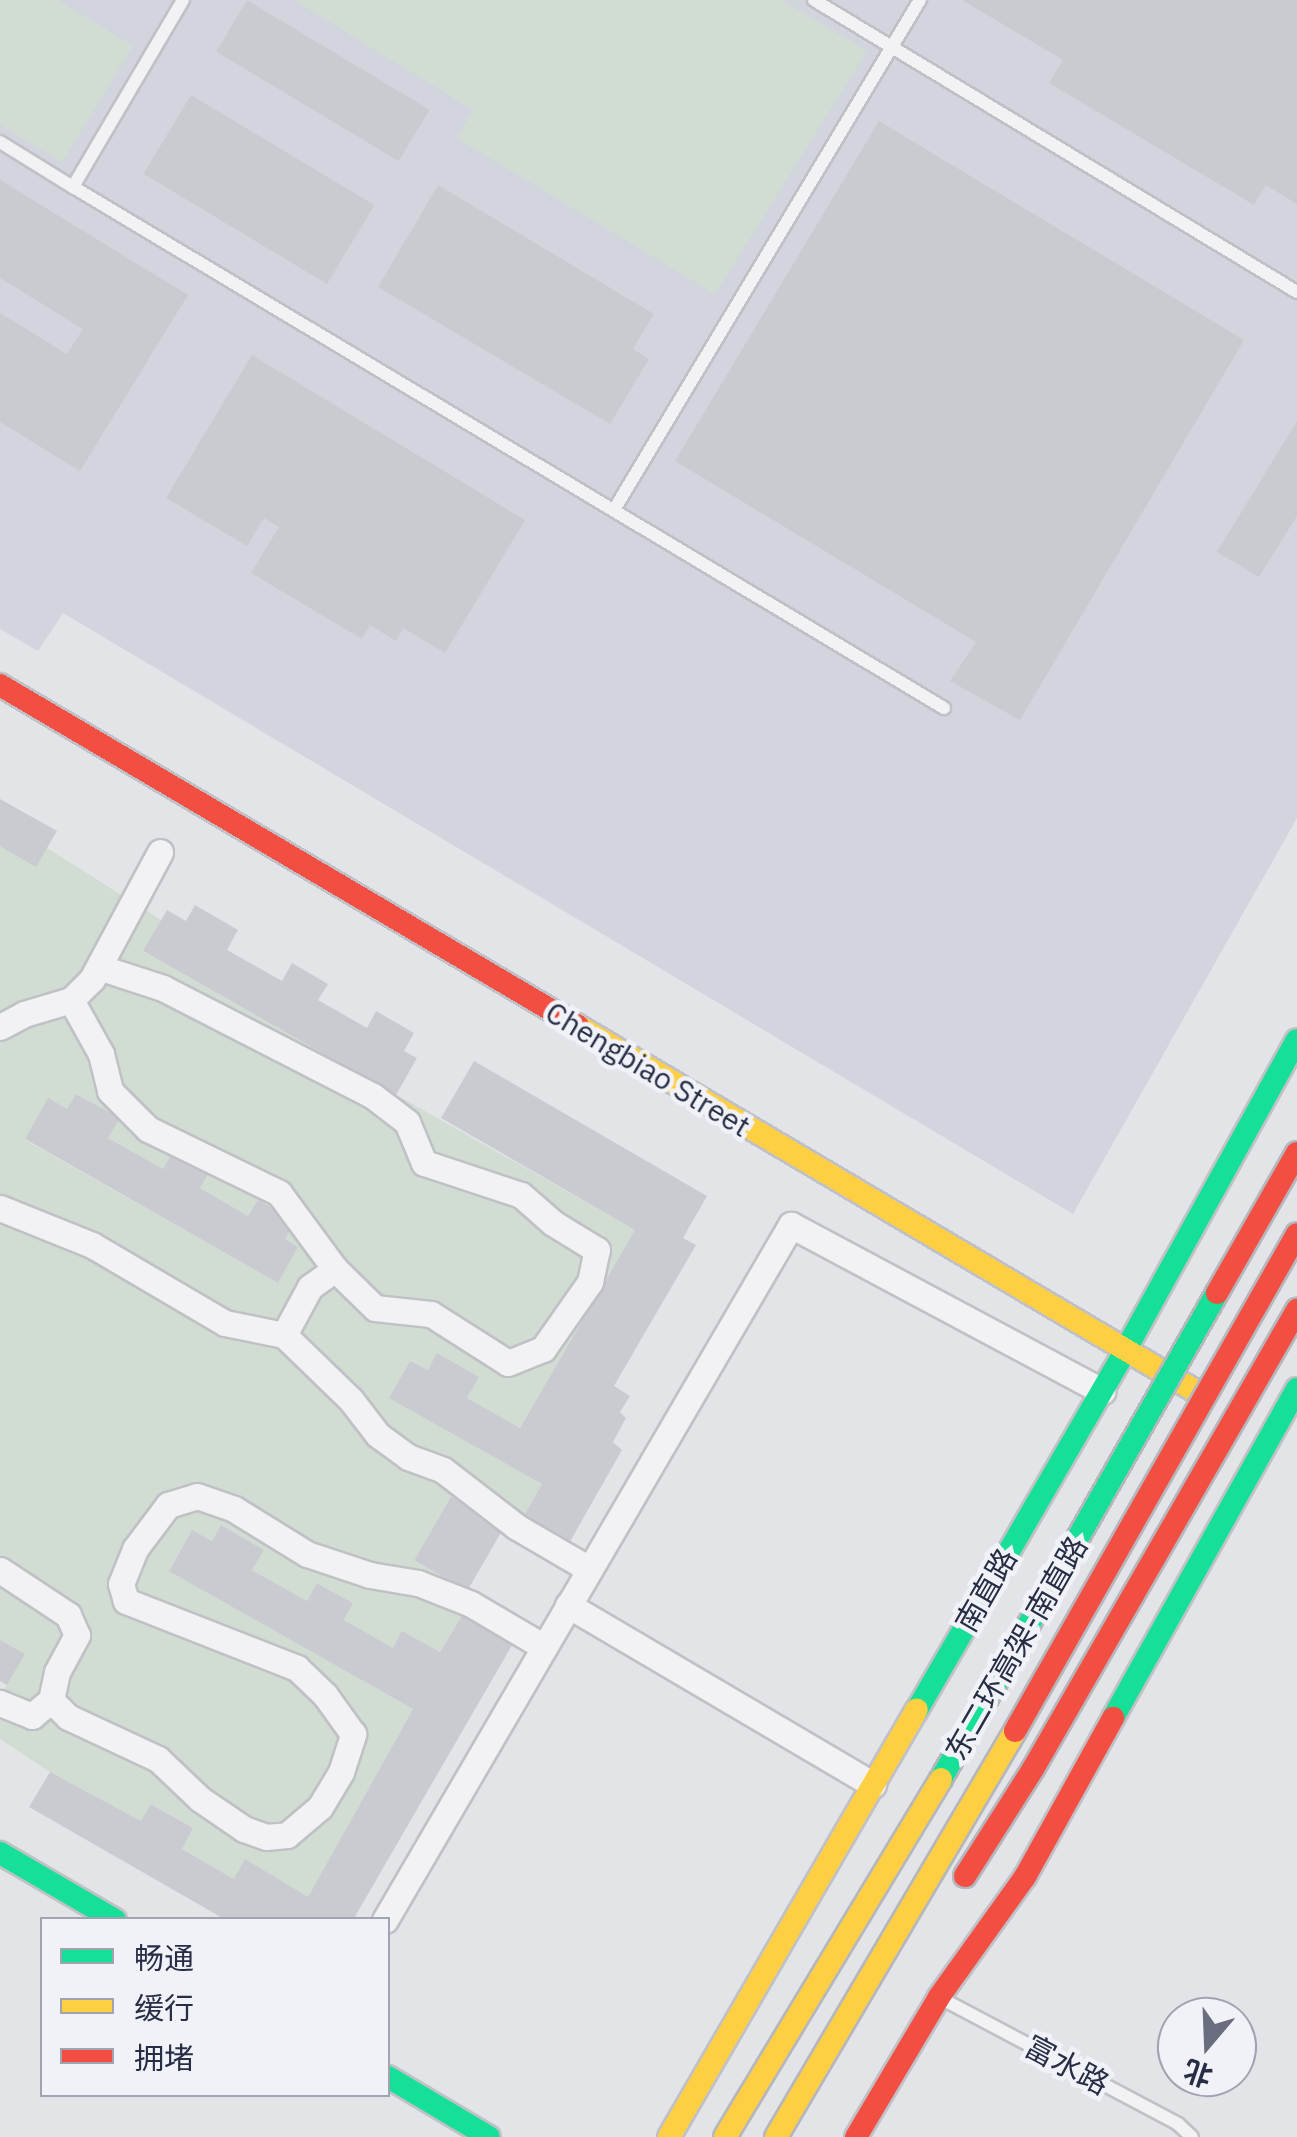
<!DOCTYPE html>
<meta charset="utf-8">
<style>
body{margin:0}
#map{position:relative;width:1297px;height:2137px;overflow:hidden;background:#e3e4e8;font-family:"IBM Plex Sans","Noto Sans SC",sans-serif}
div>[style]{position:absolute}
.built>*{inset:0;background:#d3d5de}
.green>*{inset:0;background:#d1dcd2}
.building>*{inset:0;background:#cacbd0;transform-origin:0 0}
.roads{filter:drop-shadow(2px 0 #c0c1c6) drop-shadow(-2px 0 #c0c1c6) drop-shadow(0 2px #c0c1c6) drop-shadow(0 -2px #c0c1c6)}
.lane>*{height:12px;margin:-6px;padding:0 6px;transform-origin:6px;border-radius:6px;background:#f2f2f4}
.street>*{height:25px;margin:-12.5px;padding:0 12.5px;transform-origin:12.5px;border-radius:12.5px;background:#f2f2f4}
.fast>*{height:22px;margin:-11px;padding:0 11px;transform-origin:11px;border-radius:11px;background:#16e098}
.slow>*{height:22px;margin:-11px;padding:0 11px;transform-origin:11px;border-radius:11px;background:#ffcf43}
.jam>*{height:22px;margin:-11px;padding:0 11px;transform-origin:11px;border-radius:11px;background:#f24e42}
.bridges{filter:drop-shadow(2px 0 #b5b7bd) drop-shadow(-2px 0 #b5b7bd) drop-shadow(0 2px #b5b7bd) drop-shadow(0 -2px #b5b7bd)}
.fast-bridge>*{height:22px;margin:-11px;padding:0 11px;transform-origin:11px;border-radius:11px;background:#16e098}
.slow-bridge>*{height:22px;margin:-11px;padding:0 11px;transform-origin:11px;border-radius:11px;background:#ffcf43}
.jam-bridge>*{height:22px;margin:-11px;padding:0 11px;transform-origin:11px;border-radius:11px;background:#f24e42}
span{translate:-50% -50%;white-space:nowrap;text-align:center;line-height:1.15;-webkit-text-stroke:9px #f0f2f8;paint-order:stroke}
.street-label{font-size:30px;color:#272d44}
.legend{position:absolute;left:40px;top:1917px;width:350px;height:180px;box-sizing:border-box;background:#f0f2f8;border:2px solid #a0a3b0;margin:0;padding:12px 18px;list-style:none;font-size:30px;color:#272d44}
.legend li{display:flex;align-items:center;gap:20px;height:50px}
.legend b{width:50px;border:2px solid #a0a3b0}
.north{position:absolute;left:1157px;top:1997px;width:100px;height:100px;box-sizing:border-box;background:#f0f2f8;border:2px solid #a0a3b0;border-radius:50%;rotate:199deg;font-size:28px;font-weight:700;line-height:40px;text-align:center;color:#272d44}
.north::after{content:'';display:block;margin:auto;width:35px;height:45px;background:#696d7d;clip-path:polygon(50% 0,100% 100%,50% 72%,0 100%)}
</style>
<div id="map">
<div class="built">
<i style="clip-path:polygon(0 0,1297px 0,1297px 818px,1073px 1214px,63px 613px,38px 651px,0 629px)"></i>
</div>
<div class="green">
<i style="clip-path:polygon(0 0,57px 0,133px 46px,62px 162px,0 124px)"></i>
<i style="clip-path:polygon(294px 0,781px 0,867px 51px,715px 294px,457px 138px,473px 110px)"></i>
<i style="clip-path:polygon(evenodd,0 846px,47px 848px,161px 920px,144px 952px,635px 1230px,520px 1428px,467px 1398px,479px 1377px,438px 1354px,428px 1370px,410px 1361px,390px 1397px,542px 1484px,522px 1519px,415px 1560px,467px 1591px,466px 1609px,440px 1652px,402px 1631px,393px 1648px,344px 1620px,353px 1603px,318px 1583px,307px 1601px,252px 1570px,263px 1550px,221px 1525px,212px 1541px,192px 1530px,169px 1570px,413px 1709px,308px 1897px,234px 1879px,182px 1849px,193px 1828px,152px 1804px,141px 1821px,50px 1772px,0 1739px,0 1696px,24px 1655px,0 1640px,0 846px,77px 1094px,119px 1118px,108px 1138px,163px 1169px,172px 1152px,200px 1188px,248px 1216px,258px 1200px,295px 1221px,285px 1239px,298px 1247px,278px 1283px,25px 1140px,48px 1099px,67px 1109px,77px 1094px)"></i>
</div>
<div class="building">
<i style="left:247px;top:0;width:213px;height:60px;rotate:31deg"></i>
<i style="clip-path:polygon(962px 0,1297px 0,1297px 204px,1266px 185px,1254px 205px,1049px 83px,1063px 60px)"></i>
<i style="left:191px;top:95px;width:214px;height:92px;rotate:31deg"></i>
<i style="clip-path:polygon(879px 121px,1244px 340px,1020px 720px,950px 681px,976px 642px,675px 461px)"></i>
<i style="clip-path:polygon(0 180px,188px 295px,80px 471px,0 422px,0 313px,67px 354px,83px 329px,0 278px)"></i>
<i style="clip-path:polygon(438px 185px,654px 314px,633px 349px,649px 359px,610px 424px,378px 287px)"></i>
<i style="clip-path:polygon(252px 355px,525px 520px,445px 653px,403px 628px,396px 641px,370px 625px,362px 639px,251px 573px,279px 527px,264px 518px,247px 546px,166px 498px)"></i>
<i style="clip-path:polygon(1297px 421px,1297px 516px,1259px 577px,1217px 552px)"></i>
<i style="clip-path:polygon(0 799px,57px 831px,36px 867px,0 846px)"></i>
<i style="clip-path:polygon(195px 905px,238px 930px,227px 950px,282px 981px,292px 963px,328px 984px,318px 1000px,367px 1028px,376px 1011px,414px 1033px,404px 1051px,417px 1058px,396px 1095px,143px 951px,167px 910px,186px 921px)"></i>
<i style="clip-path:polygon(474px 1061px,707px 1196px,683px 1238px,696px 1245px,614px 1386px,630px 1396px,620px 1412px,626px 1418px,613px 1442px,622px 1450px,568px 1545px,522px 1519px,542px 1484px,389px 1398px,410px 1361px,428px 1370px,437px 1353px,479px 1377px,467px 1398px,520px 1428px,635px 1230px,441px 1118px)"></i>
<i style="clip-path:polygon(76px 1094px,120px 1118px,108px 1138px,163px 1169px,173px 1151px,209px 1172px,200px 1188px,248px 1216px,258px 1200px,295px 1221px,285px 1239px,298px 1247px,278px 1283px,25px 1139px,48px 1098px,67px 1109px)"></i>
<i style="left:451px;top:1497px;width:61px;height:73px;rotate:30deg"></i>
<i style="clip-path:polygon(221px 1525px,264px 1550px,252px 1570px,307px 1601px,317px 1583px,353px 1603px,344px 1620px,393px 1648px,402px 1631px,440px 1652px,466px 1609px,518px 1635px,353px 1920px,226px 1920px,29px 1807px,50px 1772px,141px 1821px,151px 1804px,193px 1828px,182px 1849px,234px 1879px,245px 1859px,308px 1897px,413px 1709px,169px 1571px,192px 1530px,212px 1541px)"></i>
<i style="clip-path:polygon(0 1640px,25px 1654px,7px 1685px,0 1681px)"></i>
</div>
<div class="roads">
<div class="lane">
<i style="left:183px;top:0;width:217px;rotate:120.5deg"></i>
<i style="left:73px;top:187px;width:1015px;rotate:30.89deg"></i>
<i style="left:814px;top:0;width:564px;rotate:31.16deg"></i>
<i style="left:0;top:142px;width:86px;rotate:31.7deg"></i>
<i style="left:614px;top:510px;width:595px;rotate:-59.04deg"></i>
<i style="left:946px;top:2001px;width:263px;rotate:27.9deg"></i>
<i style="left:1178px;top:2124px;width:19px;rotate:43deg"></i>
</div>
<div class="street">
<i style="left:71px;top:1000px;width:62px;rotate:60.9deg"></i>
<i style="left:101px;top:1054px;width:38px;rotate:76deg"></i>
<i style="left:110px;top:1091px;width:54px;rotate:45deg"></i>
<i style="left:148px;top:1129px;width:146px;rotate:26deg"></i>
<i style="left:279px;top:1193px;width:94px;rotate:53.6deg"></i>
<i style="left:335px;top:1269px;width:56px;rotate:44.3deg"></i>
<i style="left:375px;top:1308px;width:56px;rotate:6.1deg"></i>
<i style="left:431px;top:1314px;width:91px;rotate:32.5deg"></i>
<i style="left:508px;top:1363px;width:38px;rotate:-22deg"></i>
<i style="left:543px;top:1349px;width:82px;rotate:-55deg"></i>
<i style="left:590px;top:1282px;width:33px;rotate:-78deg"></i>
<i style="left:597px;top:1250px;width:52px;rotate:-148.5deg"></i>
<i style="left:553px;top:1223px;width:43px;rotate:-138.8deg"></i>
<i style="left:521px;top:1195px;width:102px;rotate:-161.7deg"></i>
<i style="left:424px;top:1163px;width:44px;rotate:-112.5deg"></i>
<i style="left:407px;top:1122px;width:43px;rotate:-142.6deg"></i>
<i style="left:373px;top:1096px;width:236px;rotate:-152.8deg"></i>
<i style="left:163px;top:988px;width:61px;rotate:-161.9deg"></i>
<i style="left:0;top:1027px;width:27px;rotate:-28deg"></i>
<i style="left:24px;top:1014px;width:49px;rotate:-16.6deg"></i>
<i style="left:71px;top:1000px;width:30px;rotate:-45deg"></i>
<i style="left:92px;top:979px;width:144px;rotate:-61.8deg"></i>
<i style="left:0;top:1208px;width:99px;rotate:21.9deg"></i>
<i style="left:92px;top:1245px;width:154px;rotate:30.4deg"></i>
<i style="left:225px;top:1323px;width:60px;rotate:11.5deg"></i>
<i style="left:284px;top:1335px;width:93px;rotate:44.1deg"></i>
<i style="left:351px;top:1400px;width:44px;rotate:52.4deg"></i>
<i style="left:378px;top:1435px;width:37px;rotate:36deg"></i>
<i style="left:408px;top:1457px;width:37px;rotate:20deg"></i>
<i style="left:443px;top:1470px;width:93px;rotate:37.6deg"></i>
<i style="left:517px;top:1527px;width:83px;rotate:30.3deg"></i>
<i style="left:284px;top:1335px;width:55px;rotate:-61.6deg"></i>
<i style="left:310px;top:1287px;width:31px;rotate:-36deg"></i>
<i style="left:0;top:1570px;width:82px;rotate:33.5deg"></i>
<i style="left:68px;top:1615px;width:22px;rotate:66deg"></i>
<i style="left:77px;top:1635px;width:42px;rotate:118.4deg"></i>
<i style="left:57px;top:1672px;width:29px;rotate:102deg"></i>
<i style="left:51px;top:1700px;width:25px;rotate:140deg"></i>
<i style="left:32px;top:1716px;width:35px;rotate:-158deg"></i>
<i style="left:568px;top:1605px;width:354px;rotate:30.5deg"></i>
<i style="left:51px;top:1700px;width:24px;rotate:45deg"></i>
<i style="left:68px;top:1717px;width:99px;rotate:25deg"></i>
<i style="left:158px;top:1759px;width:58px;rotate:43.6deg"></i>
<i style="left:200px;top:1799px;width:53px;rotate:34.3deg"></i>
<i style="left:244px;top:1829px;width:23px;rotate:20deg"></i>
<i style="left:266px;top:1837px;width:21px;rotate:-5deg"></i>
<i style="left:287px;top:1835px;width:43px;rotate:-40.3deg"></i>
<i style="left:320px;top:1807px;width:41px;rotate:-59deg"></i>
<i style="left:341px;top:1772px;width:40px;rotate:-72deg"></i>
<i style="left:353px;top:1734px;width:48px;rotate:-125.7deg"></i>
<i style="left:325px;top:1695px;width:39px;rotate:-136deg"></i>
<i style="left:297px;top:1668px;width:184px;rotate:-158.6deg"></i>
<i style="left:126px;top:1601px;width:18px;rotate:-106deg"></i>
<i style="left:121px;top:1584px;width:38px;rotate:-68deg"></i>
<i style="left:135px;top:1549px;width:55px;rotate:-53.1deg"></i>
<i style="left:168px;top:1505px;width:30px;rotate:-17deg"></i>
<i style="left:197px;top:1496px;width:39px;rotate:19deg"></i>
<i style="left:234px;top:1509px;width:86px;rotate:31.7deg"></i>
<i style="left:307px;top:1554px;width:66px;rotate:18.4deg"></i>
<i style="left:370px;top:1575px;width:49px;rotate:9.5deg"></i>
<i style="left:418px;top:1583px;width:57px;rotate:21.6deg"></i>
<i style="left:471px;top:1604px;width:85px;rotate:30.5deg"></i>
<i style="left:385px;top:1920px;width:805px;rotate:-59.71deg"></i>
<i style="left:791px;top:1225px;width:353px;rotate:28.1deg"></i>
</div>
<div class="fast">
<i style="left:917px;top:1710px;width:415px;rotate:-59.9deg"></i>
<i style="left:1125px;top:1351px;width:355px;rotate:-61.1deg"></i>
<i style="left:1113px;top:1718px;width:377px;rotate:-60.8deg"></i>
<i style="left:0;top:1853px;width:133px;rotate:30.2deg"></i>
<i style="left:388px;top:2077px;width:117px;rotate:30.7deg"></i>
</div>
<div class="slow">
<i style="left:578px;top:1026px;width:713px;rotate:30.59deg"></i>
<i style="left:669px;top:2137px;width:494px;rotate:-59.9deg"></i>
</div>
<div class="jam">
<i style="left:0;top:685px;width:671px;rotate:30.54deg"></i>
<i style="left:856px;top:2137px;width:163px;rotate:-59.3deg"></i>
<i style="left:939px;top:1997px;width:148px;rotate:-54.4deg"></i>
<i style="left:1025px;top:1877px;width:182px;rotate:-61deg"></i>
</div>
</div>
<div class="bridges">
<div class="fast-bridge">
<i style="left:941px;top:1779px;width:559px;rotate:-60.41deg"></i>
</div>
<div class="slow-bridge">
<i style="left:725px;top:2137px;width:418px;rotate:-58.9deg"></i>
<i style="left:776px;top:2137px;width:471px;rotate:-59.5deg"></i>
</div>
<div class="jam-bridge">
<i style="left:1217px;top:1293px;width:161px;rotate:-60.3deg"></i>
<i style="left:1015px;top:1731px;width:571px;rotate:-60.43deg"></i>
<i style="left:965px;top:1876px;width:127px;rotate:-57.6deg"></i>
<i style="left:1033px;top:1769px;width:530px;rotate:-60.09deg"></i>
</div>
</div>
<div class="street-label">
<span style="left:648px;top:1069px;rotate:31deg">Chengbiao Street</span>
<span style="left:986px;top:1590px;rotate:-60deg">南直路</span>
<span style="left:1016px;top:1648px;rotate:-60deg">东二环高架-南直路</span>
<span style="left:1067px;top:2065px;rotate:28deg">富水路</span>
</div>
<ul class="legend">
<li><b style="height:12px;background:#16e098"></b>畅通</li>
<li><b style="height:12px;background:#ffcf43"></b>缓行</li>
<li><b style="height:12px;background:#f24e42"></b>拥堵</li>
</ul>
<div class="north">北</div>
</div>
